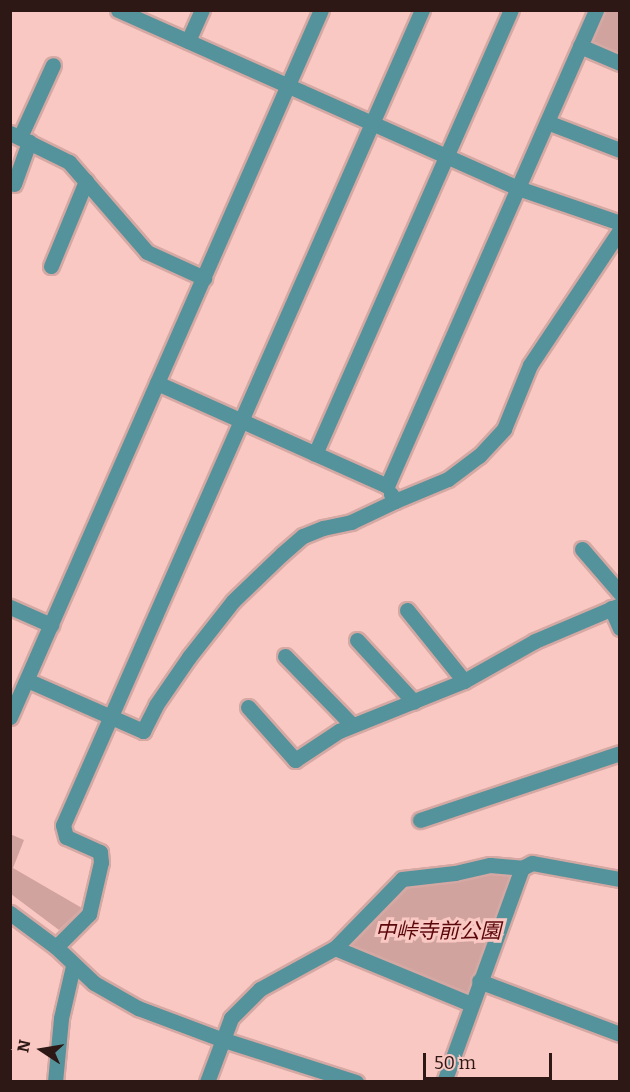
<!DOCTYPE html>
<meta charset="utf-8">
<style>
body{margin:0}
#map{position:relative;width:630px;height:1092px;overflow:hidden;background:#fac8c2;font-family:Bitter,"Noto Sans JP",serif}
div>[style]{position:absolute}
.green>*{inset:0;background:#d1a39e}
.roads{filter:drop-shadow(2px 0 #d5a8a3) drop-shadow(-2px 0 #d5a8a3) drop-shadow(0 2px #d5a8a3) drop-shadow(0 -2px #d5a8a3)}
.minor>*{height:15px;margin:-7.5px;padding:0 7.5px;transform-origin:7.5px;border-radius:7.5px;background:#54939b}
.tertiary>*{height:15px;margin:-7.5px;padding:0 7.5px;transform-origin:7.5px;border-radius:7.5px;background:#54939b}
span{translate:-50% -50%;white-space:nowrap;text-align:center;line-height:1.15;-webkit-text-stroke:6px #fac8c2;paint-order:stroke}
.park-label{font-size:21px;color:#5b0609;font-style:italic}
.frame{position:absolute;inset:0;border:12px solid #2e1816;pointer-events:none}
.north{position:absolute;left:12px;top:1020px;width:60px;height:60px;-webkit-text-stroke:4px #fac8c2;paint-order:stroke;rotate:282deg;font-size:16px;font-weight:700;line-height:24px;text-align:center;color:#2e1816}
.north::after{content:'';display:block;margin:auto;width:21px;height:27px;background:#2e1816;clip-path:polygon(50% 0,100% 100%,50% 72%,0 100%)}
.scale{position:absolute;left:423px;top:1053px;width:129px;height:27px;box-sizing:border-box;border:3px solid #2e1816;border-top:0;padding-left:8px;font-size:18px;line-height:21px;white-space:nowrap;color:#2e1816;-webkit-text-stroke:4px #fac8c2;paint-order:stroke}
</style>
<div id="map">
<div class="green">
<i style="clip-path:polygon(596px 11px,619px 11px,619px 63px,580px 46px)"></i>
<i style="clip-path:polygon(10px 834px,24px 840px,13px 868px,82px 908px,59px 930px,11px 894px)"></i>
<i style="clip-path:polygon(522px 868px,471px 1004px,335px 948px,402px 879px)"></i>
</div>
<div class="roads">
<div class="minor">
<i style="left:118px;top:10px;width:438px;rotate:24deg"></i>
<i style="left:518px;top:188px;width:108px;rotate:18.9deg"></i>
<i style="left:188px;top:41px;width:34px;rotate:-66deg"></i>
<i style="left:580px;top:46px;width:43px;rotate:23deg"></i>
<i style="left:547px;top:122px;width:78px;rotate:21deg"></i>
<i style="left:10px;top:133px;width:66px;rotate:26.2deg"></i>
<i style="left:69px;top:162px;width:119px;rotate:49.1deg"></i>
<i style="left:147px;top:252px;width:63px;rotate:24.5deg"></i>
<i style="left:20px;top:137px;width:79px;rotate:-65.4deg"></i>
<i style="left:14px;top:184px;width:45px;rotate:-70.3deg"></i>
<i style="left:51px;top:266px;width:92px;rotate:-67.6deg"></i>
<i style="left:157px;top:383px;width:252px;rotate:24.1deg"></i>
<i style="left:387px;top:486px;width:520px;rotate:-66.29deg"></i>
<i style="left:315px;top:454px;width:485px;rotate:-66.2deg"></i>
<i style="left:391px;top:494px;width:8px;rotate:60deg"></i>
<i style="left:395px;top:501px;width:57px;rotate:-22.5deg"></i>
<i style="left:448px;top:479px;width:39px;rotate:-37deg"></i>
<i style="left:479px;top:456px;width:37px;rotate:-47deg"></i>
<i style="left:504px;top:429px;width:69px;rotate:-67.9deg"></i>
<i style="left:530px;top:365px;width:162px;rotate:-56.3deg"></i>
<i style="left:582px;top:549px;width:58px;rotate:49.2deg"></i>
<i style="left:10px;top:607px;width:45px;rotate:23.7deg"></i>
<i style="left:611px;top:608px;width:22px;rotate:66deg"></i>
<i style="left:407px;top:610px;width:91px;rotate:51.2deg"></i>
<i style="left:357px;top:640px;width:84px;rotate:47.4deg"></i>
<i style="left:285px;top:656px;width:96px;rotate:45.8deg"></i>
<i style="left:27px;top:680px;width:127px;rotate:23.7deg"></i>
<i style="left:143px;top:731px;width:29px;rotate:-63deg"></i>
<i style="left:156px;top:705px;width:58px;rotate:-55.5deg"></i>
<i style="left:189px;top:657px;width:71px;rotate:-51.8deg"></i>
<i style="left:233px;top:601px;width:68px;rotate:-43.8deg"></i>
<i style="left:282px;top:554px;width:28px;rotate:-41deg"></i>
<i style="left:303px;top:536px;width:22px;rotate:-22deg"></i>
<i style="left:323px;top:528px;width:29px;rotate:-12deg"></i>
<i style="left:351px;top:522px;width:49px;rotate:-25.5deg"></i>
<i style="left:248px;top:707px;width:71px;rotate:48.4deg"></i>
<i style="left:295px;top:760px;width:53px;rotate:-33.4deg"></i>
<i style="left:339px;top:731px;width:135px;rotate:-21.8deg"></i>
<i style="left:464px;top:681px;width:81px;rotate:-29.4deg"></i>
<i style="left:535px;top:641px;width:92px;rotate:-23deg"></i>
<i style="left:420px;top:820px;width:211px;rotate:-18.5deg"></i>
<i style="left:56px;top:947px;width:47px;rotate:-45deg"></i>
<i style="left:89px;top:914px;width:53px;rotate:-77deg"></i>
<i style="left:101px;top:862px;width:10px;rotate:-96deg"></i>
<i style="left:100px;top:852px;width:37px;rotate:-156deg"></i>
<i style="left:66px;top:837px;width:12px;rotate:-104deg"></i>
<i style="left:63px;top:825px;width:891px;rotate:-66.23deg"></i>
<i style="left:335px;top:948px;width:96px;rotate:-45.8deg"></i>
<i style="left:402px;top:879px;width:53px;rotate:-6.5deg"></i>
<i style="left:455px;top:873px;width:36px;rotate:-13deg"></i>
<i style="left:490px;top:865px;width:32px;rotate:5deg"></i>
<i style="left:479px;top:981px;width:151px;rotate:20.6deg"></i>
<i style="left:55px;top:1082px;width:64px;rotate:-84.6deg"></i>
<i style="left:61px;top:1018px;width:53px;rotate:-77deg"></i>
<i style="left:207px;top:1082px;width:68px;rotate:-69.4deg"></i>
<i style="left:231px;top:1018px;width:41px;rotate:-45deg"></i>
<i style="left:260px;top:989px;width:85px;rotate:-28.7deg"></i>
<i style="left:335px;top:948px;width:147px;rotate:22.4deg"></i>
<i style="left:444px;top:1082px;width:228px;rotate:-70deg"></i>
<i style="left:522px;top:868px;width:11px;rotate:-27deg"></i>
<i style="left:532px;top:863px;width:89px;rotate:10.3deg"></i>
</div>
<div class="tertiary">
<i style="left:10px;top:717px;width:772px;rotate:-66.26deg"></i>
<i style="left:10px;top:913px;width:57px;rotate:36.5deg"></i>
<i style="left:56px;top:947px;width:52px;rotate:43.5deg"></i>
<i style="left:94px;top:983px;width:51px;rotate:29.6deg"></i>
<i style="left:138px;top:1008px;width:89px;rotate:20.5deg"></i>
<i style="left:221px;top:1039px;width:142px;rotate:17.7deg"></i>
</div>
</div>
<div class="park-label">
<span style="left:438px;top:931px">中峠寺前公園</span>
</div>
<div class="frame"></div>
<div class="north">N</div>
<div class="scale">50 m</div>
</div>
